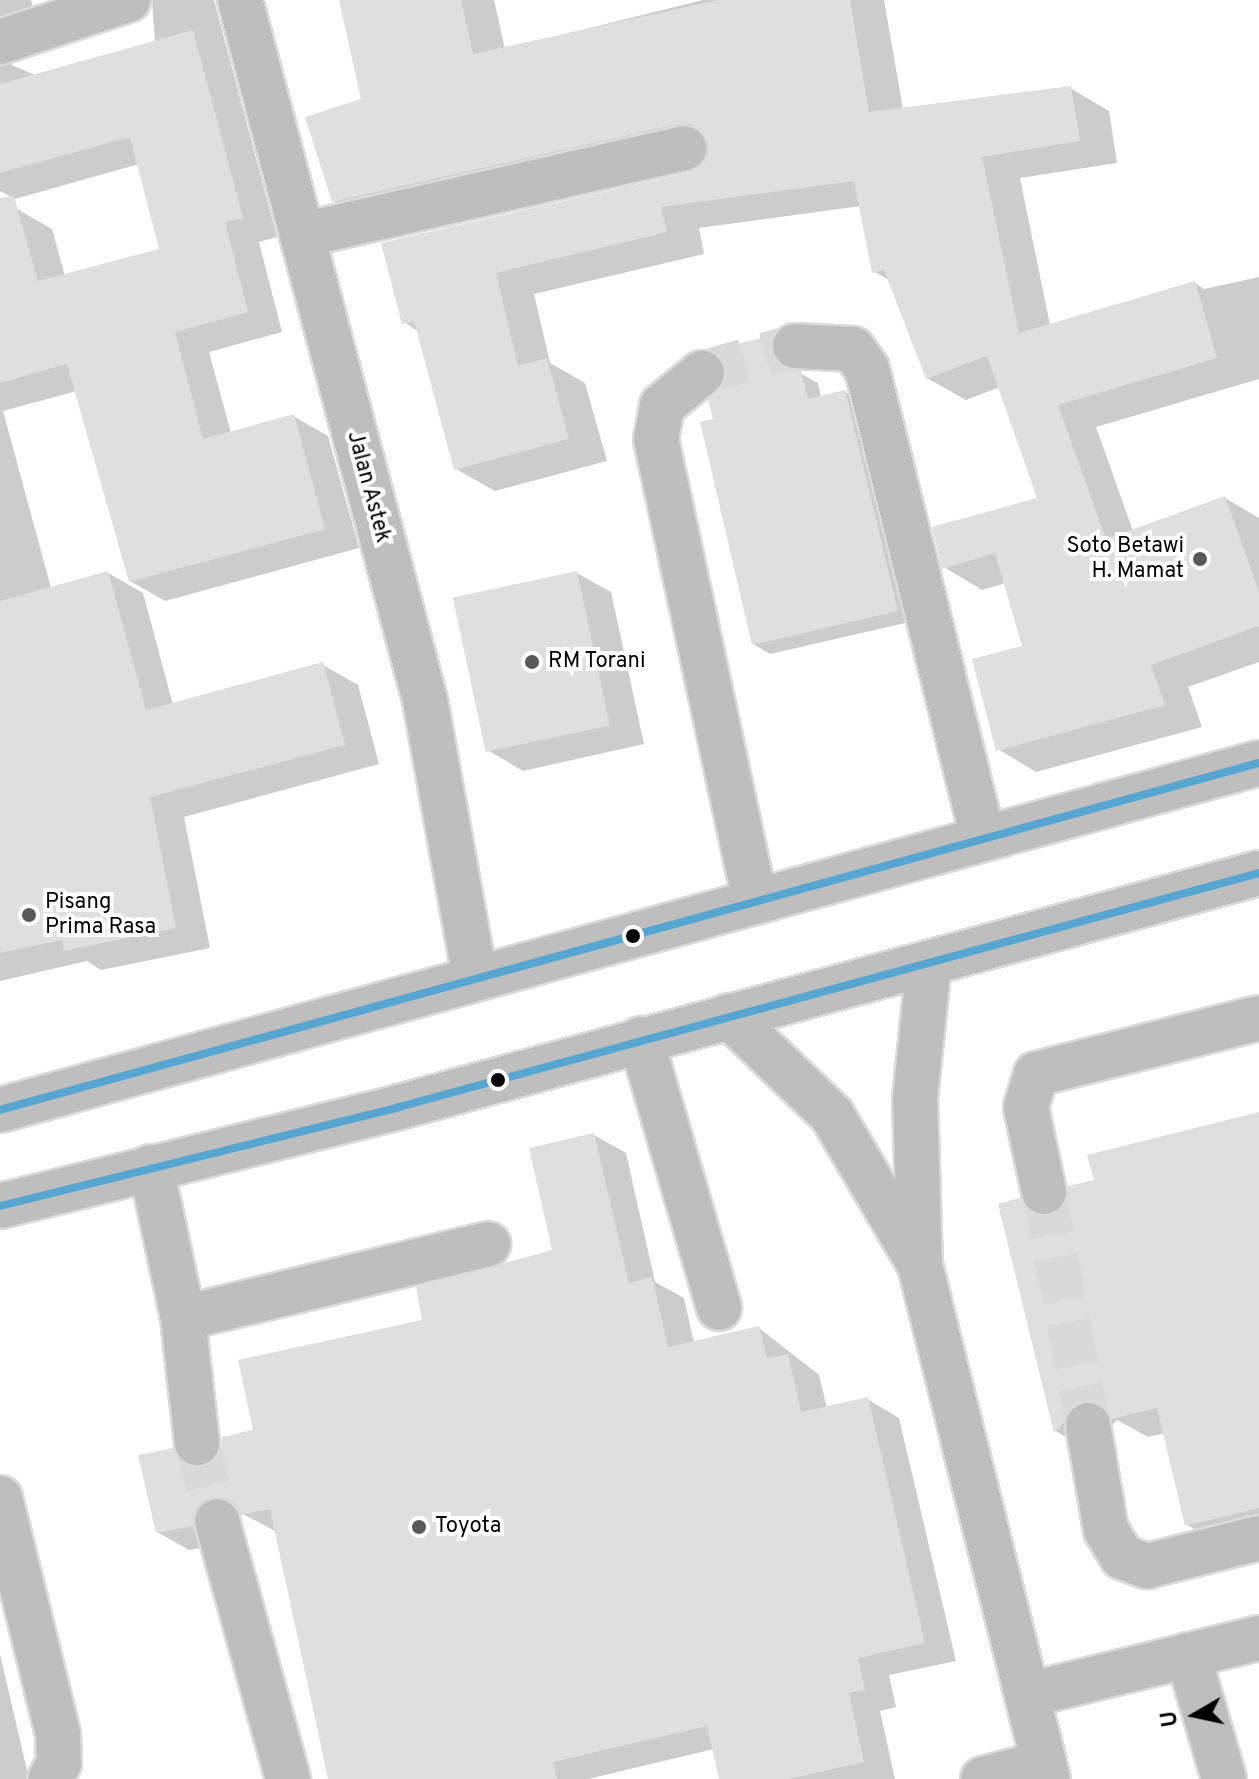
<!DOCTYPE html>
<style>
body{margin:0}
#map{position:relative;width:1259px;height:1779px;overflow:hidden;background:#fff;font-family:Overpass,sans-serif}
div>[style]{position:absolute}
.shadow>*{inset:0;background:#0003}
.building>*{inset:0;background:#dfdfdf;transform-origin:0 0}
.minor-tunnel>*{height:44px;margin-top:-22px;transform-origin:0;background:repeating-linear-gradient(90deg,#d9d9d9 0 44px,transparent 0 66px)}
.roads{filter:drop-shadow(2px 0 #dbdbdb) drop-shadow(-2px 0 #dbdbdb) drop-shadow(0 2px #dbdbdb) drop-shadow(0 -2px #dbdbdb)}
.minor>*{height:44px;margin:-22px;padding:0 22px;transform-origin:22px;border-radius:22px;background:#bebebe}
.major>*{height:44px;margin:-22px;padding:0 22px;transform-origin:22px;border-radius:22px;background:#bebebe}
.bus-1>*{height:8px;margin:-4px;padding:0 4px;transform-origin:4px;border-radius:4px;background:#57a6d2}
.dots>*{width:22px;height:22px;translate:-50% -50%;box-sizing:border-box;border:4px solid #fff;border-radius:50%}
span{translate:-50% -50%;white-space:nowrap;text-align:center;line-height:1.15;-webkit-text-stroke:8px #fff;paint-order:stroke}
.street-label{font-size:22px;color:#000}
.poi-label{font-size:22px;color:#000}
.right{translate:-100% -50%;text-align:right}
.left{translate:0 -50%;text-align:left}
.north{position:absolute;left:1155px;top:1675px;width:80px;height:80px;-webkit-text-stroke:6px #fff;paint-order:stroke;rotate:261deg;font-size:22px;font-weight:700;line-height:32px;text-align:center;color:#000}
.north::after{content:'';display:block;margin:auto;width:28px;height:36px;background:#000;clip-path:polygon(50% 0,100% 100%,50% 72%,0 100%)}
</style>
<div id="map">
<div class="shadow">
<i style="clip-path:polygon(0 0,31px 0,39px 34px,16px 46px,12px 65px,37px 76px,155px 43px,152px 0,214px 0,277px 237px,259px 242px,282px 332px,209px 352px,231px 433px,293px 416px,328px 436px,359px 548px,165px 601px,130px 581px,77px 391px,3px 411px,51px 588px,108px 573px,143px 593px,173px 705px,323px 665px,358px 685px,379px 764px,184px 817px,210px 948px,101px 970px,87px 961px,0 981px,0 213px,17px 209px,52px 229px,65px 276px,162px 251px,139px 164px,15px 199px,0 191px)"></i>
<i style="clip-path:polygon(341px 0,494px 0,505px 49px,703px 0,884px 0,903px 109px,1070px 88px,1109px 111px,1117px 163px,1020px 178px,1050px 325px,1195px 283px,1204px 289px,1259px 277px,1259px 379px,1096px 427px,1133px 531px,1225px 498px,1259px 518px,1259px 662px,1188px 687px,1202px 727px,1036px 772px,998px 749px,1024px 648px,1006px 583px,982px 590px,944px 567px,1040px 499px,1000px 387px,966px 400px,927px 378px,891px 281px,873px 271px,861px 206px,699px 228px,704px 254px,534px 294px,550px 363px,585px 383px,607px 461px,495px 491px,456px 469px,419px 332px,404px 322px,384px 244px,690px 174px,703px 167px,709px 147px,373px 223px,334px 201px,363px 100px)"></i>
<i style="clip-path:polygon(773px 337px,790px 346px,790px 368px,818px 383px,821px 398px,845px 392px,862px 402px,914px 621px,770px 654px,753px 644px,715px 420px)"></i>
<i style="clip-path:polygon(577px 573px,611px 592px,644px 744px,523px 771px,489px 751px)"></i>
<i style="clip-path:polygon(1259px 1114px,1259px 1535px,1221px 1544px,1187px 1525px,1165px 1433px,1148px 1437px,1117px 1420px,1089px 1451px,1056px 1431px,1000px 1206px,1020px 1200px,1051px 1218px,1097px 1182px)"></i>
<i style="clip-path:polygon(594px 1135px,626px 1153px,655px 1282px,684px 1298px,694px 1343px,759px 1328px,819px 1375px,827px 1408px,867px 1399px,899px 1418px,956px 1661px,889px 1675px,896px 1707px,880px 1711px,895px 1779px,721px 1779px,714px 1749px,588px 1779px,330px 1779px,277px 1532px,243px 1514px,230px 1522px,224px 1543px,189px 1550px,157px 1532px,173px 1450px,203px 1468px,425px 1321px,555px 1251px)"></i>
<i style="clip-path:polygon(0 1654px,29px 1779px,0 1779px)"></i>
</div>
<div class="building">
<i style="clip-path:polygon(339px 0,461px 0,473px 54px,718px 0,850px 0,869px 112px,1071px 86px,1080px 141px,982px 157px,1019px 333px,1195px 281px,1217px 358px,1058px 405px,1106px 539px,1225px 496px,1259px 592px,1259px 626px,1151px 665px,1165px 705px,996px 751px,972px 659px,1022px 646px,995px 553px,942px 569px,932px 527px,1037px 498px,987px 356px,926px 379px,884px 270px,872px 273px,854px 181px,661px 207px,667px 232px,496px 273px,518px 366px,547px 358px,569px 439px,454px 470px,414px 321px,402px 324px,381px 243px,690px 172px,708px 156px,708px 142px,692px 124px,678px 124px,332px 202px,305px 117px,361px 99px)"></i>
<i style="clip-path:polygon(193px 30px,243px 218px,225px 222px,248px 312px,175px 332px,203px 439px,294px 414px,325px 529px,129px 582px,67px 364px,0 383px,0 198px,14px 196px,38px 281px,159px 249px,130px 137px,0 173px,0 84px)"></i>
<i style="clip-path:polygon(773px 335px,773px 358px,801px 371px,808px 399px,845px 390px,898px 611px,752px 645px,700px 422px,713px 419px,708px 400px,726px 381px,722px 358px,711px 350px)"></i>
<i style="clip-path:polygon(108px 571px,146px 710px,323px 662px,345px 745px,150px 797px,176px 928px,64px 951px,62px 940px,0 953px,0 601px)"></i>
<i style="left:577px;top:571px;width:158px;height:127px;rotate:78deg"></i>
<i style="clip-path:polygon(1259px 1112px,1259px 1508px,1185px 1526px,1157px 1408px,1112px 1419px,1097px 1402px,1083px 1401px,1054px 1433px,998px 1204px,1020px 1198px,1036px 1215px,1050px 1216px,1067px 1200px,1068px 1186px,1094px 1180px,1087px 1155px)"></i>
<i style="clip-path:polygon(594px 1133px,629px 1283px,652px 1277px,668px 1347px,759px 1326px,767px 1358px,788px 1354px,801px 1412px,868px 1397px,925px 1643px,858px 1658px,865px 1690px,849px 1693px,864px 1762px,789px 1779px,719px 1779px,707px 1726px,553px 1762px,557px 1779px,328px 1779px,270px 1509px,241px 1515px,234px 1503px,211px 1497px,199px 1504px,193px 1526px,156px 1533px,138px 1455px,173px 1448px,186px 1466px,201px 1468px,220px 1454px,222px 1437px,253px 1430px,238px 1360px,422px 1320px,416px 1287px,552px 1250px,529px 1148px)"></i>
</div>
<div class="minor-tunnel">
<i style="left:702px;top:373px;width:97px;rotate:-16.2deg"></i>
<i style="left:1044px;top:1192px;width:237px;rotate:79.3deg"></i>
<i style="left:197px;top:1443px;width:81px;rotate:75.6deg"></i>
</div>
<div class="roads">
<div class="minor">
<i style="left:240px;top:0;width:724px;rotate:75.2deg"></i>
<i style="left:425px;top:700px;width:282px;rotate:79.8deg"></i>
<i style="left:0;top:42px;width:135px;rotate:-18.2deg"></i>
<i style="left:302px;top:235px;width:392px;rotate:-12.8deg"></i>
<i style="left:795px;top:346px;width:58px;rotate:3deg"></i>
<i style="left:853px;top:349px;width:24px;rotate:55deg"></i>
<i style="left:867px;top:369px;width:484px;rotate:76.1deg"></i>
<i style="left:702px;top:373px;width:52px;rotate:140.5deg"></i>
<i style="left:662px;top:406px;width:34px;rotate:100deg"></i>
<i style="left:656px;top:439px;width:472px;rotate:77.9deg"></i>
<i style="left:929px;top:963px;width:136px;rotate:95.9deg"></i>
<i style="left:915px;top:1098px;width:167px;rotate:88.3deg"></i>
<i style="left:920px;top:1265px;width:530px;rotate:76.02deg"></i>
<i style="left:729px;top:1016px;width:143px;rotate:43.9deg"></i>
<i style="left:832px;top:1115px;width:168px;rotate:59.6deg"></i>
<i style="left:641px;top:1039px;width:280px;rotate:73.8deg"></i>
<i style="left:151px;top:1167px;width:154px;rotate:78deg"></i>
<i style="left:183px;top:1318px;width:126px;rotate:83.6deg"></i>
<i style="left:1044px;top:1192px;width:87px;rotate:-102deg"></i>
<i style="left:1026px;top:1107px;width:34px;rotate:-73deg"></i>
<i style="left:1036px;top:1074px;width:230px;rotate:-14.1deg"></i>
<i style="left:183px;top:1318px;width:314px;rotate:-13.6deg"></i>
<i style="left:1088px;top:1425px;width:107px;rotate:80.3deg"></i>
<i style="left:1106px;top:1530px;width:31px;rotate:59deg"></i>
<i style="left:1122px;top:1557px;width:27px;rotate:20deg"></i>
<i style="left:1147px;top:1566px;width:115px;rotate:-14deg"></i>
<i style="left:0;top:1498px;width:244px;rotate:76.2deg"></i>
<i style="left:58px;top:1735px;width:28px;rotate:88deg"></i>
<i style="left:59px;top:1763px;width:18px;rotate:119deg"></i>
<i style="left:217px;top:1521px;width:268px;rotate:74.6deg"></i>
<i style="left:1188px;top:1655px;width:129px;rotate:73.8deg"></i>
<i style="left:1027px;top:1695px;width:239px;rotate:-13.8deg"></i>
<i style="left:983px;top:1779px;width:62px;rotate:-14.9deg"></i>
</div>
<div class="major">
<i style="left:0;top:1110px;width:1306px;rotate:-15.41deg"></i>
<i style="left:0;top:1206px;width:411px;rotate:-13.9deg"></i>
<i style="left:399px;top:1107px;width:891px;rotate:-15.22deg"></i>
</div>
</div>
<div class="bus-1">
<i style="left:0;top:1110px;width:1306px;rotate:-15.41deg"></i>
<i style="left:0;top:1206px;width:411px;rotate:-13.9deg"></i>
<i style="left:399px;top:1107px;width:891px;rotate:-15.22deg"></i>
</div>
<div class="dots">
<i style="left:1200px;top:559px;background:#595959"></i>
<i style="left:532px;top:662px;background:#595959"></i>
<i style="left:29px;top:915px;background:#595959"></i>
<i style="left:633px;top:936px;background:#000"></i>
<i style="left:498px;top:1080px;background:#000"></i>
<i style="left:419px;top:1527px;background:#595959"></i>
</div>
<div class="street-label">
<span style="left:368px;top:487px;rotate:75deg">Jalan Astek</span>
</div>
<div class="poi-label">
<span class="right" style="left:1184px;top:559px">Soto Betawi<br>H. Mamat</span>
<span class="left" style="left:548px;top:662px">RM Torani</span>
<span class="left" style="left:45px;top:915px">Pisang<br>Prima Rasa</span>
<span class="left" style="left:435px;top:1527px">Toyota</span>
</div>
<div class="north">U</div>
</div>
